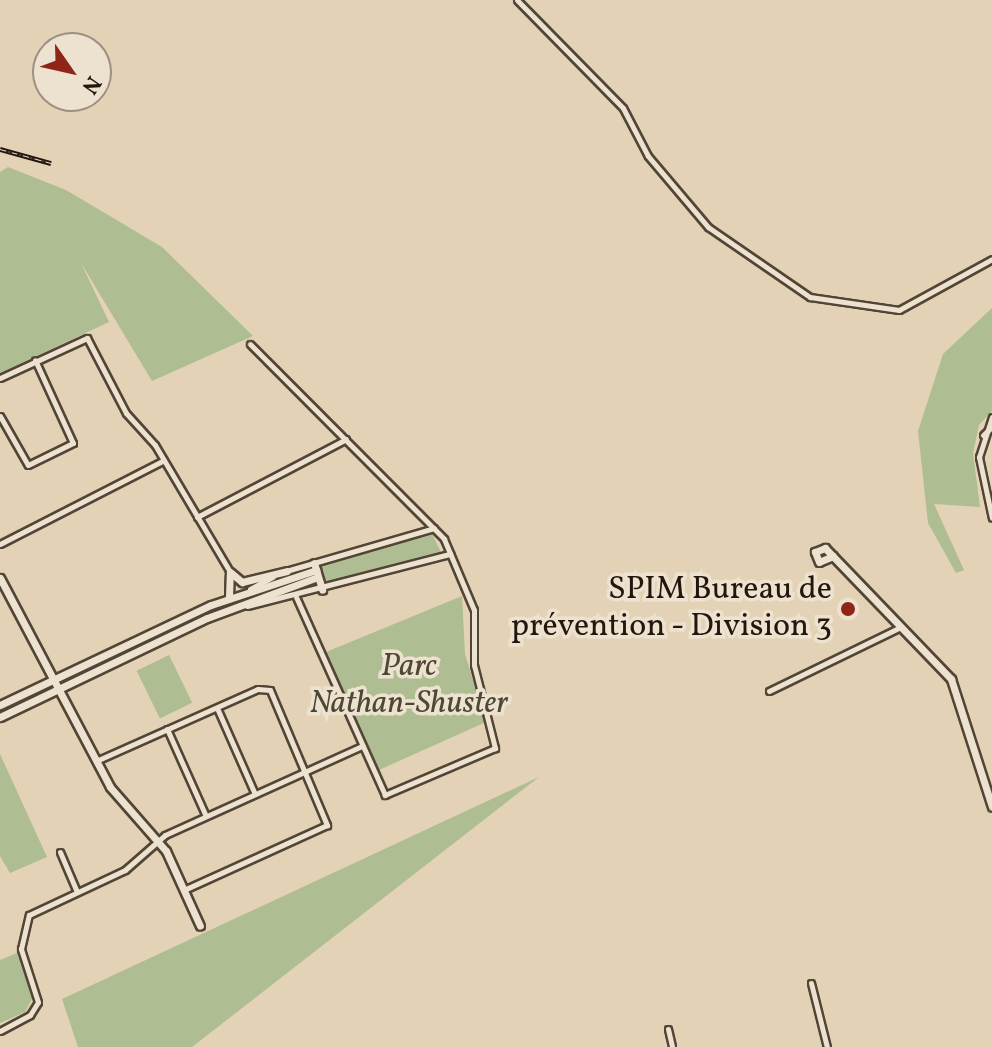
<!DOCTYPE html>
<meta charset="utf-8">
<style>
body{margin:0}
#map{position:relative;width:992px;height:1047px;overflow:hidden;background:#e4d2b6;font-family:Vollkorn,serif}
div>[style]{position:absolute}
.green>*{inset:0;background:#aebd92;transform-origin:0 0}
.roads{filter:drop-shadow(2px 0 #534536) drop-shadow(-2px 0 #534536) drop-shadow(0 2px #534536) drop-shadow(0 -2px #534536)}
.street>*{height:5px;margin:-2.5px;padding:0 2.5px;transform-origin:2.5px;border-radius:2.5px;background:#ede2d0}
.secondary>*{height:7px;margin:-3.5px;padding:0 3.5px;transform-origin:3.5px;border-radius:3.5px;background:#ede2d0}
.rail>*{height:5px;margin-top:-2.5px;transform-origin:0;background:repeating-linear-gradient(90deg,#ede2d0 0 6px,#23160c 0 12px);box-sizing:border-box;border-block:2px solid #23160c}
.dots>*{width:22px;height:22px;translate:-50% -50%;box-sizing:border-box;border:4px solid #ede2d0;border-radius:50%}
span{translate:-50% -50%;white-space:nowrap;text-align:center;line-height:1.15;-webkit-text-stroke:7px #ede2d0;paint-order:stroke}
.poi-label{font-size:32px;color:#23160c}
.right{translate:-100% -50%;text-align:right}
.park-label{font-size:32px;color:#4d4834;font-style:italic}
.north{position:absolute;left:32px;top:32px;width:80px;height:80px;box-sizing:border-box;background:#ede2d0;border:2px solid #9c9082;border-radius:50%;rotate:124deg;font-size:22px;font-weight:700;line-height:32px;text-align:center;color:#23160c}
.north::after{content:'';display:block;margin:auto;width:28px;height:36px;background:#8f2418;clip-path:polygon(50% 0,100% 100%,50% 72%,0 100%)}
</style>
<div id="map">
<div class="green">
<i style="clip-path:polygon(8px 167px,66px 190px,162px 247px,253px 336px,152px 381px,81px 263px,109px 322px,0 373px,0 172px)"></i>
<i style="clip-path:polygon(992px 308px,992px 411px,979px 425px,973px 453px,980px 507px,934px 504px,964px 570px,956px 573px,928px 523px,918px 431px,943px 354px)"></i>
<i style="clip-path:polygon(432px 534px,442px 554px,324px 583px,321px 564px)"></i>
<i style="clip-path:polygon(462px 596px,465px 654px,486px 722px,379px 770px,326px 652px)"></i>
<i style="left:169px;top:655px;width:53px;height:36px;rotate:64deg"></i>
<i style="clip-path:polygon(0 754px,47px 857px,10px 873px,0 856px)"></i>
<i style="clip-path:polygon(539px 777px,192px 1047px,78px 1047px,62px 999px)"></i>
<i style="clip-path:polygon(17px 953px,33px 997px,25px 1012px,0 1023px,0 960px)"></i>
</div>
<div class="roads">
<div class="street">
<i style="left:517px;top:0;width:151px;rotate:45.5deg"></i>
<i style="left:623px;top:108px;width:54px;rotate:62.5deg"></i>
<i style="left:648px;top:156px;width:93px;rotate:49.8deg"></i>
<i style="left:708px;top:227px;width:124px;rotate:34.5deg"></i>
<i style="left:810px;top:297px;width:90px;rotate:8.3deg"></i>
<i style="left:899px;top:310px;width:106px;rotate:-28.7deg"></i>
<i style="left:250px;top:344px;width:275px;rotate:45.1deg"></i>
<i style="left:444px;top:539px;width:77px;rotate:67.1deg"></i>
<i style="left:474px;top:610px;width:55px;rotate:90deg"></i>
<i style="left:474px;top:665px;width:86px;rotate:75.8deg"></i>
<i style="left:495px;top:748px;width:120px;rotate:156.9deg"></i>
<i style="left:385px;top:795px;width:217px;rotate:-114.2deg"></i>
<i style="left:0;top:378px;width:96px;rotate:-24.7deg"></i>
<i style="left:87px;top:338px;width:85px;rotate:62.5deg"></i>
<i style="left:126px;top:413px;width:43px;rotate:47.8deg"></i>
<i style="left:155px;top:445px;width:147px;rotate:59.4deg"></i>
<i style="left:0;top:416px;width:56px;rotate:60.3deg"></i>
<i style="left:28px;top:465px;width:50px;rotate:-26.1deg"></i>
<i style="left:73px;top:443px;width:91px;rotate:-114.6deg"></i>
<i style="left:992px;top:417px;width:42px;rotate:108deg"></i>
<i style="left:979px;top:457px;width:62px;rotate:78deg"></i>
<i style="left:983px;top:435px;width:12px;rotate:-42deg"></i>
<i style="left:197px;top:517px;width:168px;rotate:-27.6deg"></i>
<i style="left:0;top:544px;width:184px;rotate:-27.1deg"></i>
<i style="left:286px;top:571px;width:154px;rotate:-16.2deg"></i>
<i style="left:250px;top:589px;width:26px;rotate:-28deg"></i>
<i style="left:247px;top:606px;width:210px;rotate:-14.4deg"></i>
<i style="left:769px;top:691px;width:147px;rotate:-25.9deg"></i>
<i style="left:217px;top:708px;width:94px;rotate:66.2deg"></i>
<i style="left:167px;top:729px;width:95px;rotate:65.9deg"></i>
<i style="left:96px;top:761px;width:177px;rotate:-24deg"></i>
<i style="left:258px;top:689px;width:12px;rotate:5deg"></i>
<i style="left:270px;top:690px;width:147px;rotate:67.1deg"></i>
<i style="left:327px;top:825px;width:157px;rotate:155.6deg"></i>
<i style="left:60px;top:852px;width:43px;rotate:67deg"></i>
<i style="left:811px;top:983px;width:66px;rotate:76deg"></i>
<i style="left:668px;top:1029px;width:18px;rotate:77deg"></i>
<i style="left:0;top:1031px;width:34px;rotate:-28deg"></i>
<i style="left:30px;top:1015px;width:15px;rotate:-58deg"></i>
<i style="left:38px;top:1002px;width:56px;rotate:-107.8deg"></i>
<i style="left:21px;top:949px;width:35px;rotate:-77deg"></i>
<i style="left:29px;top:915px;width:106px;rotate:-25.1deg"></i>
<i style="left:125px;top:870px;width:53px;rotate:-41.2deg"></i>
<i style="left:165px;top:835px;width:216px;rotate:-24.3deg"></i>
</div>
<div class="secondary">
<i style="left:833px;top:556px;width:15px;rotate:157deg"></i>
<i style="left:819px;top:562px;width:11px;rotate:-112deg"></i>
<i style="left:815px;top:552px;width:11px;rotate:-22deg"></i>
<i style="left:825px;top:548px;width:182px;rotate:46.1deg"></i>
<i style="left:951px;top:679px;width:134px;rotate:72.2deg"></i>
<i style="left:314px;top:563px;width:28px;rotate:73deg"></i>
<i style="left:230px;top:572px;width:16px;rotate:40deg"></i>
<i style="left:242px;top:582px;width:46px;rotate:-13.7deg"></i>
<i style="left:0;top:578px;width:236px;rotate:62.2deg"></i>
<i style="left:110px;top:787px;width:85px;rotate:48.8deg"></i>
<i style="left:166px;top:851px;width:82px;rotate:65.6deg"></i>
<i style="left:229px;top:597px;width:23px;rotate:-88deg"></i>
<i style="left:0;top:705px;width:233px;rotate:-25.4deg"></i>
<i style="left:211px;top:605px;width:111px;rotate:-18.4deg"></i>
<i style="left:0;top:717px;width:229px;rotate:-25.6deg"></i>
<i style="left:207px;top:618px;width:118px;rotate:-20.3deg"></i>
</div>
</div>
<div class="rail">
<i style="left:0;top:149px;width:53px;rotate:15.4deg"></i>
</div>
<div class="dots">
<i style="left:848px;top:609px;background:#8f2418"></i>
</div>
<div class="poi-label">
<span class="right" style="left:832px;top:609px">SPIM Bureau de<br>prévention - Division 3</span>
</div>
<div class="park-label">
<span style="left:409px;top:686px">Parc<br>Nathan-Shuster</span>
</div>
<div class="north">N</div>
</div>
